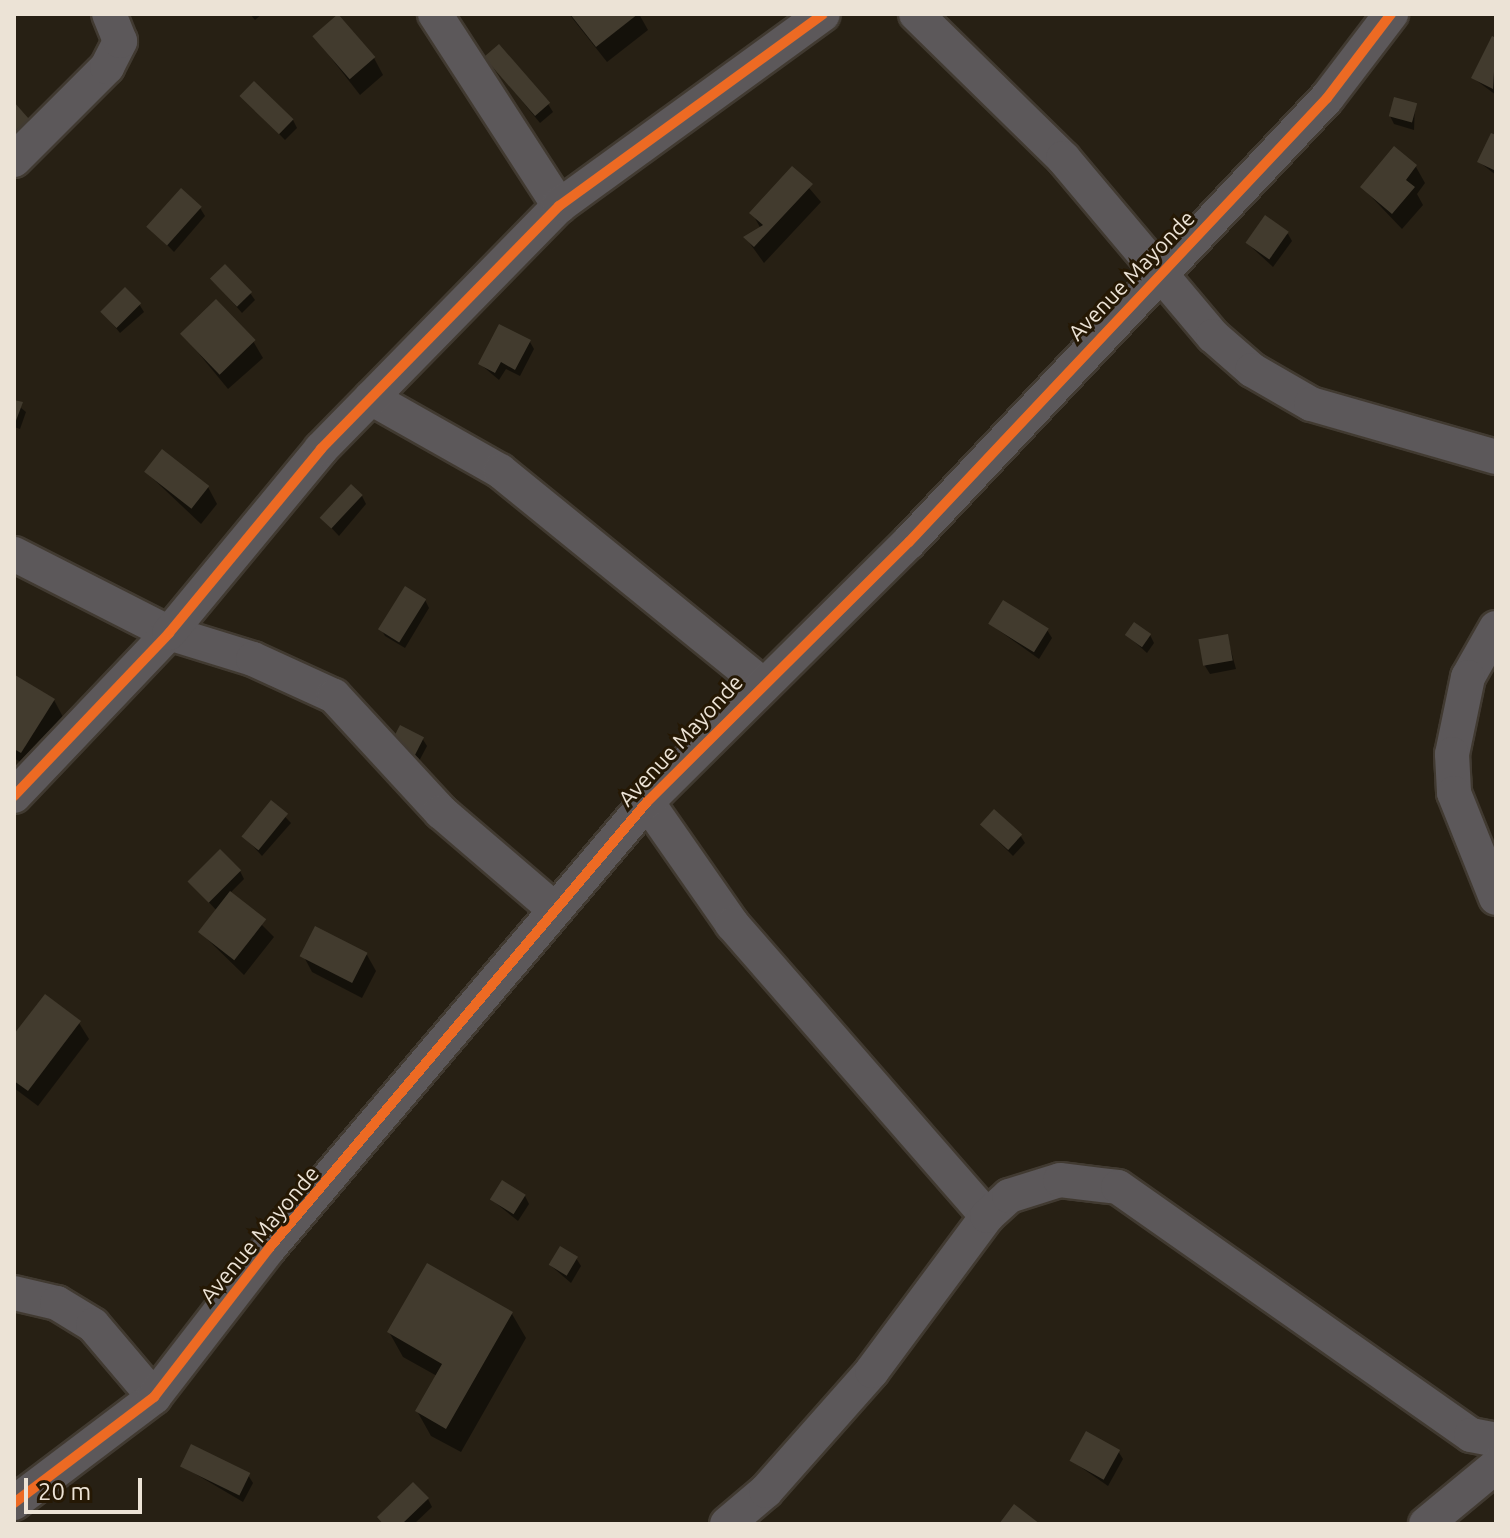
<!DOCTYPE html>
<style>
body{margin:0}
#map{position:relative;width:1510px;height:1538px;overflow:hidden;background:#272014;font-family:Ubuntu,sans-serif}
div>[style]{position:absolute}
.shadow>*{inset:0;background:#0007}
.building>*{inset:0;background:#423b2e;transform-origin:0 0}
.roads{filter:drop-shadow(2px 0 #413a31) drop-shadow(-2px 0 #413a31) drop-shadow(0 2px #413a31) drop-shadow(0 -2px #413a31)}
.street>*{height:34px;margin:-17px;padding:0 17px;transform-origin:17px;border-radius:17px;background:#5c585a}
.cycleway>*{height:10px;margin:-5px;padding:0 5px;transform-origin:5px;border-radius:5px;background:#ed6a23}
span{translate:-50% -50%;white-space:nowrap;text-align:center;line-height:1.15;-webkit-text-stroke:6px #251804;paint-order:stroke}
.street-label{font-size:22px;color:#ece3d6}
.frame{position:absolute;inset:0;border:16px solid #ece3d6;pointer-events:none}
.scale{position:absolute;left:24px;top:1478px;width:118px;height:36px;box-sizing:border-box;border:4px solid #ece3d6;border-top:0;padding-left:10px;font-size:24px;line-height:28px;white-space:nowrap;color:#ece3d6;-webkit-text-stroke:6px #251804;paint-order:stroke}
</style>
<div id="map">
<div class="shadow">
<i style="clip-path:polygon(250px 14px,262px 14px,255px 20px)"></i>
<i style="clip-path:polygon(569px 14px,639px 14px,648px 30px,607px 62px)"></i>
<i style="clip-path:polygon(314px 36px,374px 58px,383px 75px,360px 95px)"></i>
<i style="clip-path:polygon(1493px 38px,1496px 40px,1496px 95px,1473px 78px)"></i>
<i style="clip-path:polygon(486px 57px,548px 104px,553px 112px,540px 123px)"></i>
<i style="clip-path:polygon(242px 96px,293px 120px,297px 128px,285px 140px)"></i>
<i style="clip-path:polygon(1415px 105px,1414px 130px,1394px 124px,1390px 116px)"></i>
<i style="clip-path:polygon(14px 106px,32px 127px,14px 143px)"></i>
<i style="clip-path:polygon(1496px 138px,1496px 175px,1479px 162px)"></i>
<i style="clip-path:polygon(1416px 167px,1425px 183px,1417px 194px,1423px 205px,1402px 229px,1362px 187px)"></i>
<i style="clip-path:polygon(792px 168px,821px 202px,764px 263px,746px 238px,761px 229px,752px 213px)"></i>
<i style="clip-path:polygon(200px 208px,205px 216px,174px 252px,150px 227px)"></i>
<i style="clip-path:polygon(1288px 234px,1292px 241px,1273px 267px,1247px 243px)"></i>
<i style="clip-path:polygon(212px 279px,250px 293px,255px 300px,242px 313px)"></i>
<i style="clip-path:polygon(139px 304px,144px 312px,120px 333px,102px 311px)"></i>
<i style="clip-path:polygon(182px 333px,253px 341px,263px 358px,228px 389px)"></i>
<i style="clip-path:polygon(530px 342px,534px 349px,520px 376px,506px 369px,499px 380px,480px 364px)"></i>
<i style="clip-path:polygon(14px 402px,26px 412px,20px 429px,14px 427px)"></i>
<i style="clip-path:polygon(146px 472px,208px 487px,217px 504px,201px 524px)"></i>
<i style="clip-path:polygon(362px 496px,366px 504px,339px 536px,324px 520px)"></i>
<i style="clip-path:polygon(425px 600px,429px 608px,405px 648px,385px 636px,381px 629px)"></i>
<i style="clip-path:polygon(990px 624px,1047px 630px,1052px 638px,1039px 659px)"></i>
<i style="clip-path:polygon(1127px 635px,1150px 635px,1154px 643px,1147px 653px)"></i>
<i style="clip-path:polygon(1227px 636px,1236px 669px,1210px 674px,1205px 666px)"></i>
<i style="clip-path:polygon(16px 678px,54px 700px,63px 717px,31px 769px,14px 758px)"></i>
<i style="clip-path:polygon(422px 738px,427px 746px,417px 765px,396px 754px)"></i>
<i style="clip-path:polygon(271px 802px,291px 823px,262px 856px,243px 835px)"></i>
<i style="clip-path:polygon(982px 825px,1020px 835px,1025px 843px,1013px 856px)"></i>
<i style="clip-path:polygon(240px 871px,244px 879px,230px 893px,274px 937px,244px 975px,200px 932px,217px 911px,191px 883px)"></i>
<i style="clip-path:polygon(303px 955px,367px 955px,376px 971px,362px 998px,312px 972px)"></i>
<i style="clip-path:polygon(79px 1023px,89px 1039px,38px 1106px,14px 1088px,14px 1037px)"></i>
<i style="clip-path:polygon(525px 1196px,529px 1204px,518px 1221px,492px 1200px)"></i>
<i style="clip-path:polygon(576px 1258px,581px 1266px,571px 1283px,550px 1265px)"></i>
<i style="clip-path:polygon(512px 1314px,526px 1338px,461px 1452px,431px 1436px,417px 1411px,437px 1376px,403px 1357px,389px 1332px)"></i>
<i style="clip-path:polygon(1118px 1451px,1123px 1459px,1108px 1486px,1072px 1461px)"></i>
<i style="clip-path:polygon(182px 1466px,248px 1475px,253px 1483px,243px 1502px)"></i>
<i style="clip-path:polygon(428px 1499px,432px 1507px,414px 1524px,379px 1518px)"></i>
</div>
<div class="building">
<i style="left:338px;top:14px;width:57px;height:34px;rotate:49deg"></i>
<i style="clip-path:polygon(570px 14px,638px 14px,596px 47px)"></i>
<i style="clip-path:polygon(1492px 36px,1496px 38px,1493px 89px,1471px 78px)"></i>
<i style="left:499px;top:44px;width:78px;height:20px;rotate:49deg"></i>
<i style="left:254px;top:81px;width:55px;height:21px;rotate:44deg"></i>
<i style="left:1394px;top:97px;width:24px;height:20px;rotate:15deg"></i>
<i style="clip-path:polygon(14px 102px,29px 119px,14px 132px)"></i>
<i style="clip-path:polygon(1491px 133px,1496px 135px,1496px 171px,1477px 162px)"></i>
<i style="clip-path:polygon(1394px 146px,1417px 165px,1406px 180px,1415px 187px,1392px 214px,1360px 187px)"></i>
<i style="clip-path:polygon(792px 166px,813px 184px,754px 247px,743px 237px,763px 225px,749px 213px)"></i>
<i style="left:181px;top:188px;width:28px;height:52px;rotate:42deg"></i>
<i style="left:1265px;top:215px;width:29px;height:34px;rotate:35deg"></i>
<i style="left:225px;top:264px;width:39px;height:21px;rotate:46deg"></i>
<i style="left:125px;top:287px;width:23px;height:35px;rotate:45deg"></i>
<i style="left:216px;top:299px;width:57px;height:50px;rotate:46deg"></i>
<i style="clip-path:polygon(499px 324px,531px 340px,515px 370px,501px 362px,495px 373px,478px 364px)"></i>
<i style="clip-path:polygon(14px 400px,23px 402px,14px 426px)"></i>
<i style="left:162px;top:449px;width:60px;height:29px;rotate:38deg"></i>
<i style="left:351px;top:484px;width:16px;height:46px;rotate:43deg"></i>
<i style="left:405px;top:586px;width:25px;height:51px;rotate:32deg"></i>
<i style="left:1003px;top:600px;width:54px;height:28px;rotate:32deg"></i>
<i style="left:1134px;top:622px;width:21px;height:16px;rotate:35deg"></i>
<i style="left:1228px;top:634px;width:27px;height:30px;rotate:80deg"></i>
<i style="clip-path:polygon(15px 675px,55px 699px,21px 753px,14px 749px)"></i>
<i style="left:400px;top:725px;width:27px;height:25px;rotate:27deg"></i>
<i style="left:271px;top:800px;width:22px;height:47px;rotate:39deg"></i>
<i style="left:994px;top:809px;width:38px;height:21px;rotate:42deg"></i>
<i style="left:220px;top:849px;width:30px;height:46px;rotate:45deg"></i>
<i style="left:230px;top:891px;width:46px;height:52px;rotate:38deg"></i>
<i style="left:315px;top:926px;width:59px;height:34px;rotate:27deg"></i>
<i style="clip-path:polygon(45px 994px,81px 1021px,28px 1091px,14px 1081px,14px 1034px)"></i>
<i style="left:502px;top:1180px;width:28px;height:23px;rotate:32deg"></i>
<i style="left:560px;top:1246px;width:21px;height:22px;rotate:31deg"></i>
<i style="clip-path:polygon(427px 1263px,513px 1312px,446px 1429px,415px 1411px,442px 1364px,387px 1332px)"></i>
<i style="left:1086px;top:1431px;width:39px;height:34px;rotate:29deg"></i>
<i style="left:191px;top:1444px;width:66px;height:25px;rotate:26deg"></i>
<i style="clip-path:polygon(413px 1482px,429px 1498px,402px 1524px,383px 1524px,377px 1517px)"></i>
<i style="clip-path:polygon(1014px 1504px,1040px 1524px,999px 1524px)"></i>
</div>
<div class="roads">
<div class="street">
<i style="left:435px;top:14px;width:229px;rotate:57.1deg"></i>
<i style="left:916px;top:14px;width:206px;rotate:44.4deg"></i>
<i style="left:1063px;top:158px;width:233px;rotate:49.9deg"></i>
<i style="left:1213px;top:336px;width:52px;rotate:41.1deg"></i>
<i style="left:1252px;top:370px;width:68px;rotate:30deg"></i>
<i style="left:1311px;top:404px;width:192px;rotate:16deg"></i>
<i style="left:14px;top:160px;width:132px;rotate:-45deg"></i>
<i style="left:107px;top:67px;width:29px;rotate:-63deg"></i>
<i style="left:120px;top:41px;width:29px;rotate:-112deg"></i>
<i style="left:371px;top:398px;width:148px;rotate:29.5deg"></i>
<i style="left:500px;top:471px;width:336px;rotate:39.1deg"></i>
<i style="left:14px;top:554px;width:174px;rotate:27deg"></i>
<i style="left:169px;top:633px;width:88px;rotate:17.2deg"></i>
<i style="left:253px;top:659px;width:89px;rotate:24.6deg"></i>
<i style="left:334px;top:696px;width:158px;rotate:47.3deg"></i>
<i style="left:441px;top:812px;width:149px;rotate:40.6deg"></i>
<i style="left:1496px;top:628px;width:56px;rotate:119.7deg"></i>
<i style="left:1468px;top:677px;width:79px;rotate:101.7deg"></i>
<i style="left:1452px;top:754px;width:39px;rotate:87deg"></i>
<i style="left:1454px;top:793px;width:113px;rotate:68.2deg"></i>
<i style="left:14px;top:796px;width:225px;rotate:-46.4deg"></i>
<i style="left:169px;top:633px;width:239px;rotate:-50.4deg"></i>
<i style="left:321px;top:449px;width:340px;rotate:-45.6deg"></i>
<i style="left:559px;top:206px;width:326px;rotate:-36deg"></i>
<i style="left:647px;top:802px;width:149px;rotate:55.1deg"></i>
<i style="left:732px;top:924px;width:388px;rotate:48.9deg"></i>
<i style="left:14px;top:1293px;width:44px;rotate:13.1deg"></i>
<i style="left:57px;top:1303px;width:42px;rotate:31.4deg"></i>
<i style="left:93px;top:1325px;width:94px;rotate:49.7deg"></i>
<i style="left:14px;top:1503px;width:176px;rotate:-37.1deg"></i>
<i style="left:154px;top:1397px;width:190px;rotate:-52.3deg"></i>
<i style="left:270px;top:1247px;width:583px;rotate:-49.73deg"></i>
<i style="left:647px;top:802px;width:369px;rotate:-44.8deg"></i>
<i style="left:909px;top:542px;width:610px;rotate:-46.73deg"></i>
<i style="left:1327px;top:98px;width:106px;rotate:-52.7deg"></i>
<i style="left:727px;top:1524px;width:51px;rotate:-40.2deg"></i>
<i style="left:766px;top:1491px;width:160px;rotate:-48.5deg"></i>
<i style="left:872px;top:1371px;width:193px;rotate:-53.4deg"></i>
<i style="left:987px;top:1216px;width:30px;rotate:-42deg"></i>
<i style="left:1009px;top:1196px;width:53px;rotate:-17.4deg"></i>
<i style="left:1060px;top:1180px;width:58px;rotate:6.9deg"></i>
<i style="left:1118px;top:1187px;width:431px;rotate:35.1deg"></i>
<i style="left:1471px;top:1435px;width:25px;rotate:11deg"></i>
<i style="left:1426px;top:1524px;width:91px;rotate:-39.6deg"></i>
</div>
</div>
<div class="cycleway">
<i style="left:14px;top:796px;width:225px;rotate:-46.4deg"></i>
<i style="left:169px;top:633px;width:239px;rotate:-50.4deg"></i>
<i style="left:321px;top:449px;width:340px;rotate:-45.6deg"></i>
<i style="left:559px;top:206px;width:326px;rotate:-36deg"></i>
<i style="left:14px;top:1503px;width:176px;rotate:-37.1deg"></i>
<i style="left:154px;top:1397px;width:190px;rotate:-52.3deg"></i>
<i style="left:270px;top:1247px;width:583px;rotate:-49.73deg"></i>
<i style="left:647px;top:802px;width:369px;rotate:-44.8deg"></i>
<i style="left:909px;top:542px;width:610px;rotate:-46.73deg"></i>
<i style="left:1327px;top:98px;width:106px;rotate:-52.7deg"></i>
</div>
<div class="street-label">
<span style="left:1131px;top:275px;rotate:-46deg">Avenue Mayonde</span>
<span style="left:680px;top:740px;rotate:-47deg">Avenue Mayonde</span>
<span style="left:259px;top:1234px;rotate:-50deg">Avenue Mayonde</span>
</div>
<div class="frame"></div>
<div class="scale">20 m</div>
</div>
